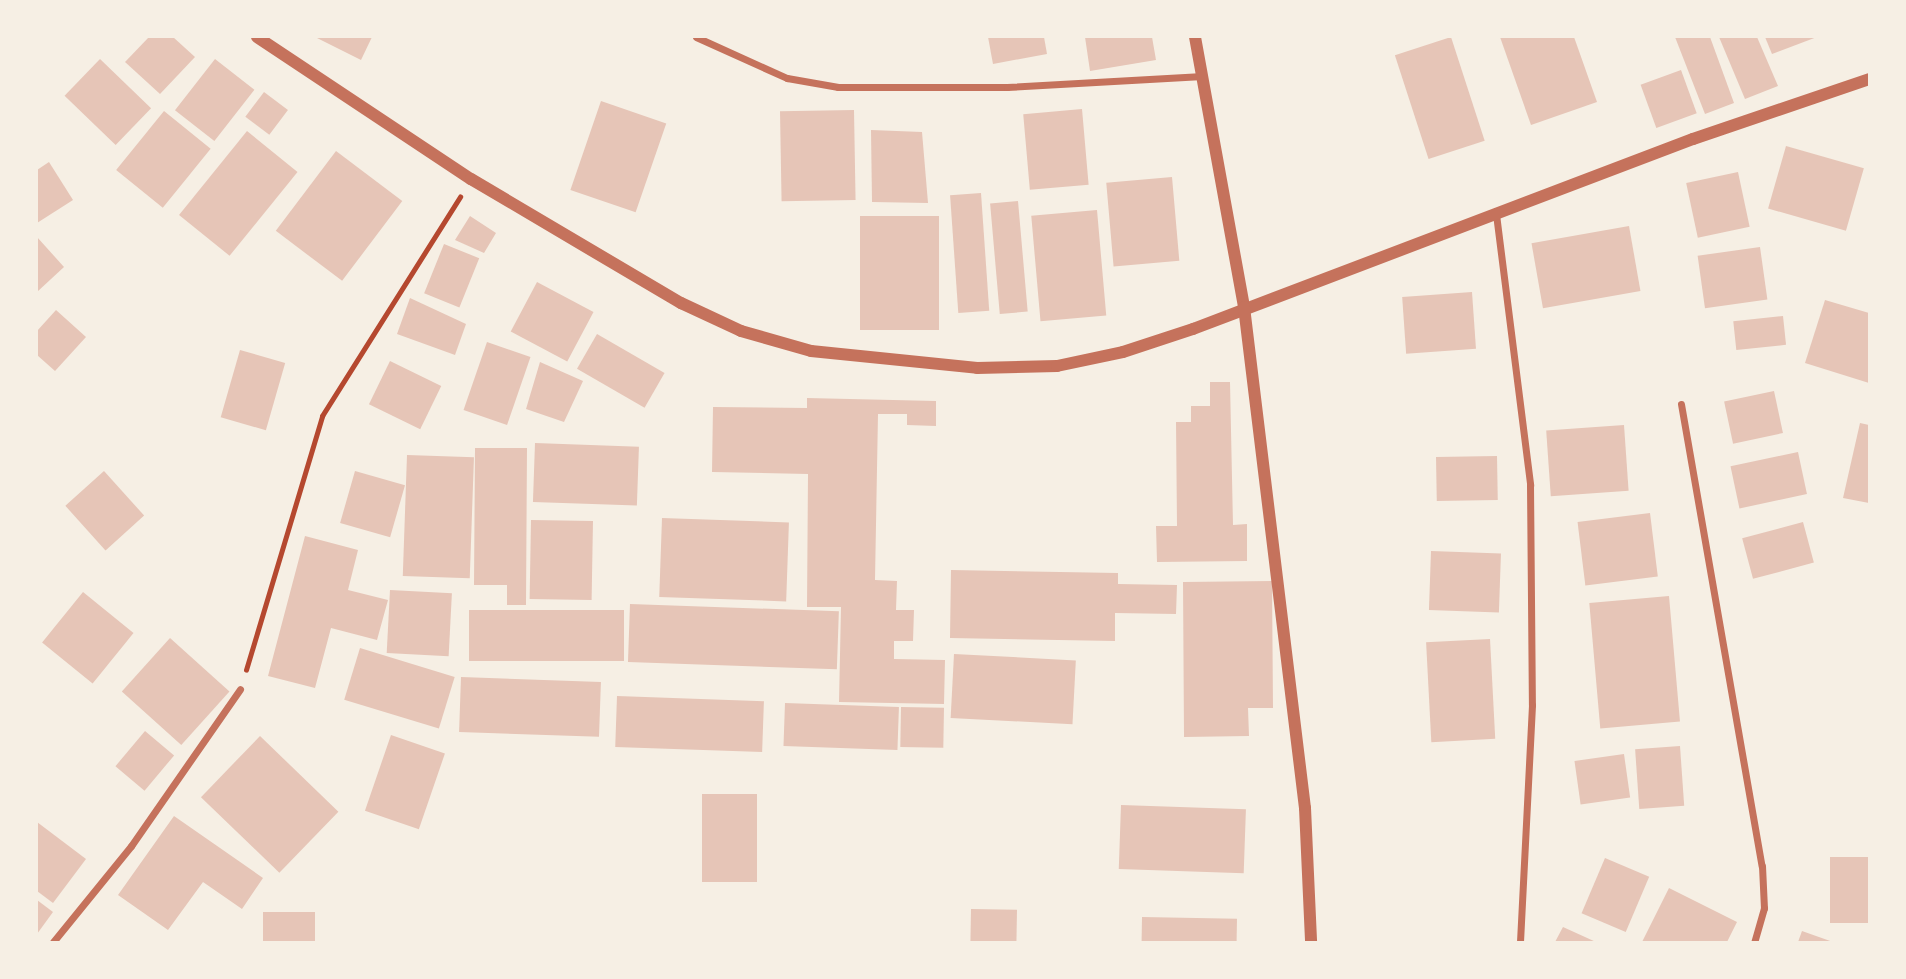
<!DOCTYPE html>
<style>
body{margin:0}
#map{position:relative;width:1906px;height:979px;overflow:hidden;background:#f6efe4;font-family:"IBM Plex Sans",sans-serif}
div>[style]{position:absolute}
.building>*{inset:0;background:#e6c5b7;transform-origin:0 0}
.path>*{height:4.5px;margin:-2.25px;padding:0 2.25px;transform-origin:2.25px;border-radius:2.25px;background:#b5482f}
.minor>*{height:7px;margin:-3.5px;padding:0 3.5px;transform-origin:3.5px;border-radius:3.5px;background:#c5725c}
.tertiary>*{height:12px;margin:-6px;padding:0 6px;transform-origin:6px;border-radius:6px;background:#c5725c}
span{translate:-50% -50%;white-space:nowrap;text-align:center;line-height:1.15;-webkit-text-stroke:6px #f6efe4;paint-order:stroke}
.frame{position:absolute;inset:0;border:38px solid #f6efe4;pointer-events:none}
</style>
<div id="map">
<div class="building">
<i style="clip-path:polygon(149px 37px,173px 37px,195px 57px,160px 94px,125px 62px)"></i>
<i style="clip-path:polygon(315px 37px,372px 37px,361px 60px)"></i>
<i style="clip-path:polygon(988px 37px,1044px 37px,1047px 54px,993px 64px)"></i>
<i style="clip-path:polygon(1085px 37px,1152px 37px,1156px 60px,1090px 71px)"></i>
<i style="left:1451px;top:37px;width:109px;height:59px;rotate:72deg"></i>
<i style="clip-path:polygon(1500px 37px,1574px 37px,1597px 102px,1531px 125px)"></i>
<i style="clip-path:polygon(1675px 37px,1710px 37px,1734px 103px,1705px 114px)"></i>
<i style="clip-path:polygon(1719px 37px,1757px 37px,1778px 86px,1745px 99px)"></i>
<i style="clip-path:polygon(1765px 37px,1817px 37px,1772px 54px)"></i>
<i style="left:100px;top:59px;width:71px;height:51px;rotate:44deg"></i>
<i style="left:215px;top:59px;width:50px;height:65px;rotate:38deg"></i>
<i style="left:1681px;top:70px;width:46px;height:43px;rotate:70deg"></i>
<i style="left:264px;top:92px;width:30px;height:31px;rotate:37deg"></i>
<i style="left:601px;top:101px;width:69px;height:94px;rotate:19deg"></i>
<i style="left:1082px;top:109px;width:76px;height:59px;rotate:85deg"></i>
<i style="left:854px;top:110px;width:90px;height:74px;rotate:89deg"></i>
<i style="left:164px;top:111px;width:60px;height:76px;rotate:39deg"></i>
<i style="clip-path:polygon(871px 130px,922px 132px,928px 203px,872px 202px)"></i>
<i style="left:247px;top:131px;width:65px;height:108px;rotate:39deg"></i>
<i style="left:1786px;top:146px;width:81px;height:65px;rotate:16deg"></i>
<i style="left:336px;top:151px;width:83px;height:100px;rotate:37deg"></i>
<i style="clip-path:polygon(49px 162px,73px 200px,37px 223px,37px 170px)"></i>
<i style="left:1738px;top:172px;width:56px;height:53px;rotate:78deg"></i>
<i style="left:1172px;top:177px;width:84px;height:66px;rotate:85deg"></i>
<i style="left:981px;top:193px;width:118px;height:31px;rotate:86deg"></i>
<i style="left:1018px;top:201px;width:111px;height:28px;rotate:85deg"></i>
<i style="left:1097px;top:210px;width:106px;height:66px;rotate:85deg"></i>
<i style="clip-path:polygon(470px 216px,496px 233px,484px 253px,455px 240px)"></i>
<i style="left:860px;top:216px;width:79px;height:114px"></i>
<i style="left:1629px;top:226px;width:66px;height:99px;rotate:80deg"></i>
<i style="clip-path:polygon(37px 237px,64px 267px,37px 292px)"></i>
<i style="left:444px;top:244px;width:38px;height:53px;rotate:22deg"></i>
<i style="left:1760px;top:247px;width:53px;height:63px;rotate:82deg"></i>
<i style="left:537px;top:282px;width:64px;height:56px;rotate:28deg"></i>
<i style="left:1472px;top:292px;width:57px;height:70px;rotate:86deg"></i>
<i style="clip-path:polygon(410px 298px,466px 324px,455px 355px,397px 334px)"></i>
<i style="clip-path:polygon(1825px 300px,1869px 313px,1869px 383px,1805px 363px)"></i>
<i style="clip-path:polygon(56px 310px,86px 337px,55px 371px,37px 355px,37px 331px)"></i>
<i style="left:1783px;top:316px;width:29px;height:50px;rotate:84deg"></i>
<i style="left:597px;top:334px;width:78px;height:40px;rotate:30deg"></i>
<i style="left:487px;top:342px;width:46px;height:72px;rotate:19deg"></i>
<i style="left:240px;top:350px;width:47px;height:70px;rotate:16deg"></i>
<i style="left:390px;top:361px;width:57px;height:48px;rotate:26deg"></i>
<i style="clip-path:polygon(540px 362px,583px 381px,564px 422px,526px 409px)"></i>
<i style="clip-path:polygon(1210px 382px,1230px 382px,1233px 525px,1247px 524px,1247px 561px,1157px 562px,1156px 526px,1177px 526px,1176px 422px,1191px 422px,1191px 406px,1210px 406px)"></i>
<i style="left:1774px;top:391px;width:43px;height:51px;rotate:78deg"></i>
<i style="clip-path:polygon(807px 398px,936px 401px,936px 426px,907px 425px,907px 414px,878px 414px,875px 580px,897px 581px,896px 610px,914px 610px,913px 641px,894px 641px,894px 659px,945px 660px,944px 704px,839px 702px,841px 607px,807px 607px,808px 474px,712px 472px,713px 407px,807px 408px)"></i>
<i style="clip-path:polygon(1860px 423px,1869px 425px,1869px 503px,1843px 498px)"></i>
<i style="left:1624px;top:425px;width:66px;height:78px;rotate:86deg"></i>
<i style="left:535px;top:443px;width:104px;height:59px;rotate:2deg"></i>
<i style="clip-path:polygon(475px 448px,527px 448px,526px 605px,507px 605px,507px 585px,474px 585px)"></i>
<i style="left:1798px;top:452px;width:43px;height:69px;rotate:78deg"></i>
<i style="left:407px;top:455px;width:67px;height:121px;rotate:2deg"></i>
<i style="left:1497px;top:456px;width:44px;height:61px;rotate:89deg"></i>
<i style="left:104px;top:471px;width:60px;height:52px;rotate:48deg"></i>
<i style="left:355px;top:471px;width:52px;height:54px;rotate:16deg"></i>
<i style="left:1650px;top:513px;width:64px;height:73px;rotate:83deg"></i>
<i style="left:662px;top:518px;width:127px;height:79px;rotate:2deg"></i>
<i style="left:531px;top:520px;width:62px;height:79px;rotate:1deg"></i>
<i style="left:1803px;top:522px;width:42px;height:63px;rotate:75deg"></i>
<i style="clip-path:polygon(305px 536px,358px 550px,348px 590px,388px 600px,377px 640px,331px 628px,315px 688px,268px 676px)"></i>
<i style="left:1431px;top:551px;width:70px;height:59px;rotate:2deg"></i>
<i style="clip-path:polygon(951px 570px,1118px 573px,1118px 584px,1177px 585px,1176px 614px,1115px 613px,1115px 641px,950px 638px)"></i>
<i style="clip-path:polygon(1272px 581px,1273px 708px,1248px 708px,1249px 736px,1184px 737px,1183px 582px)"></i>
<i style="left:390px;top:590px;width:62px;height:63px;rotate:3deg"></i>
<i style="left:83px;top:592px;width:65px;height:65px;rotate:39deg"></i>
<i style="left:1669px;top:596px;width:126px;height:80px;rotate:85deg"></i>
<i style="left:630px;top:604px;width:209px;height:58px;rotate:2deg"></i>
<i style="left:469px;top:610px;width:155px;height:51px"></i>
<i style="left:170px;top:638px;width:80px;height:72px;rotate:42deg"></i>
<i style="left:1490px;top:639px;width:100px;height:64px;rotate:87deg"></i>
<i style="left:360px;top:648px;width:99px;height:54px;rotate:17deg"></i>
<i style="left:954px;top:654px;width:122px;height:64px;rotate:3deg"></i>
<i style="left:461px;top:677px;width:140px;height:55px;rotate:2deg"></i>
<i style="left:617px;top:696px;width:147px;height:51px;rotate:2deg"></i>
<i style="left:785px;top:703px;width:114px;height:43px;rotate:2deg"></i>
<i style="left:901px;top:707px;width:43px;height:40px;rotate:1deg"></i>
<i style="left:145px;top:731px;width:38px;height:46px;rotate:40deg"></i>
<i style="left:391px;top:735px;width:57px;height:80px;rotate:19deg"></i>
<i style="left:260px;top:736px;width:109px;height:85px;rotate:44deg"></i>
<i style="left:1680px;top:746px;width:60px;height:45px;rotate:86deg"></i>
<i style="left:1624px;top:754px;width:44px;height:50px;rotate:82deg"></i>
<i style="left:702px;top:794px;width:55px;height:88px"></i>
<i style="left:1121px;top:805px;width:125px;height:64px;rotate:2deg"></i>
<i style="clip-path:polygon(174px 816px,263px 878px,242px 909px,203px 882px,168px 930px,118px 895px)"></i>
<i style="clip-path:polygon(37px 822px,86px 859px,53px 903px,37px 891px)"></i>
<i style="left:1869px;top:857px;width:66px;height:39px;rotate:90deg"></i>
<i style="left:1605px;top:858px;width:48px;height:60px;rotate:23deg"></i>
<i style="clip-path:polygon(1669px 888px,1737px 922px,1727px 942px,1642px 942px)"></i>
<i style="clip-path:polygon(37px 900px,53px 912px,37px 934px)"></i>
<i style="left:971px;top:909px;width:46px;height:33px;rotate:1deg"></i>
<i style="left:263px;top:912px;width:52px;height:30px"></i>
<i style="left:1142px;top:917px;width:95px;height:25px;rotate:1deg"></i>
<i style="clip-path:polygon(1563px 927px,1596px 942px,1555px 942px)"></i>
<i style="clip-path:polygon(1802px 931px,1833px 942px,1798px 942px)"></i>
</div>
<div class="path">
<i style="left:246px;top:670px;width:265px;rotate:-73.3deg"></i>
<i style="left:322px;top:416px;width:259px;rotate:-57.8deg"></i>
</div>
<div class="minor">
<i style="left:696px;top:37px;width:100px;rotate:24.3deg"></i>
<i style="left:787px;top:78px;width:52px;rotate:10deg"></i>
<i style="left:838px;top:87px;width:169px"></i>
<i style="left:1007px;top:87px;width:196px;rotate:-3.2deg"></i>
<i style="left:1496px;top:214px;width:273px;rotate:82.8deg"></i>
<i style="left:1530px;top:485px;width:220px;rotate:89.5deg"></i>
<i style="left:1532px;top:705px;width:237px;rotate:92.9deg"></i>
<i style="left:1681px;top:404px;width:469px;rotate:80.1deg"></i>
<i style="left:1762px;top:866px;width:42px;rotate:87.3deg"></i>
<i style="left:1764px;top:908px;width:35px;rotate:106deg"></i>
<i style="left:53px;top:942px;width:124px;rotate:-50.9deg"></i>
<i style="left:131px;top:846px;width:191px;rotate:-55.2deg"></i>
</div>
<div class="tertiary">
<i style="left:257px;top:37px;width:257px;rotate:33.6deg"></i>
<i style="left:471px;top:179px;width:244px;rotate:30.6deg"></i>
<i style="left:681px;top:303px;width:66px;rotate:25deg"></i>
<i style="left:741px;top:331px;width:73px;rotate:15.9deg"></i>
<i style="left:811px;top:351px;width:167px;rotate:5.8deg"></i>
<i style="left:977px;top:368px;width:80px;rotate:-1.4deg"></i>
<i style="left:1057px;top:366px;width:67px;rotate:-12deg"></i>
<i style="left:1123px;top:352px;width:74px;rotate:-18.2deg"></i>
<i style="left:1193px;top:329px;width:535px;rotate:-20.81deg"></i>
<i style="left:1693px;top:139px;width:186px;rotate:-18.8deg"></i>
<i style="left:1195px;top:37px;width:274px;rotate:79.7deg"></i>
<i style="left:1244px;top:307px;width:505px;rotate:83.06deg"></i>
<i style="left:1305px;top:808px;width:134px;rotate:87.4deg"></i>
</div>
<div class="frame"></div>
</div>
